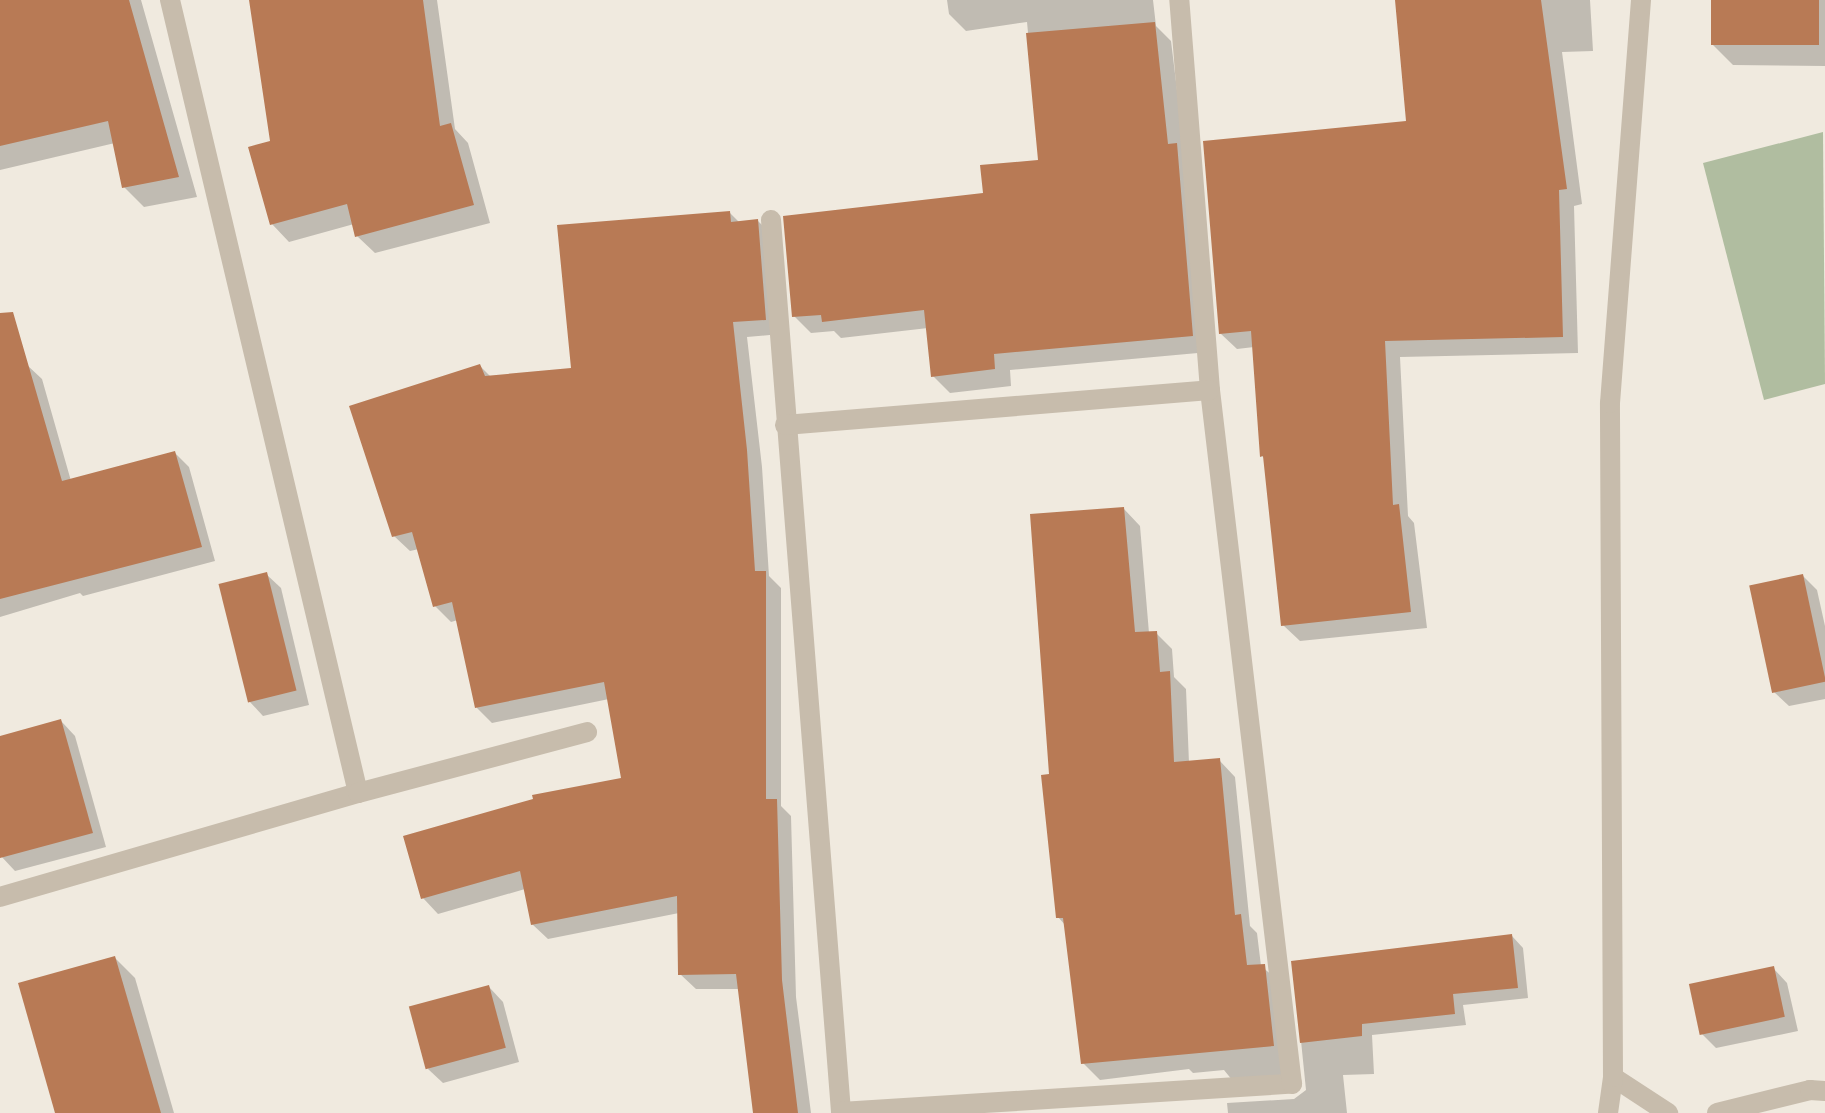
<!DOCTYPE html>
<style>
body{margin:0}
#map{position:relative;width:1825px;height:1113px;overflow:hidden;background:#f0eadf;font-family:Mulish,sans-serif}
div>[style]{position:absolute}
.green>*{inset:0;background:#b0bda0}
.shadow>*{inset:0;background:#0003}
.building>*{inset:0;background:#b87a55;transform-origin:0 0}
.street>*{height:20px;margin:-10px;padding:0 10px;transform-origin:10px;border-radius:10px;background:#c7bcac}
span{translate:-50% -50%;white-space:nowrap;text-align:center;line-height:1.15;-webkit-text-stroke:7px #f8f4eb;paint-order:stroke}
</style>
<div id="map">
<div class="green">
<i style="clip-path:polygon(1823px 132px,1825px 384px,1764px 400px,1703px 163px)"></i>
</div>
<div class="shadow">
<i style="clip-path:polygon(0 0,141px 0,197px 197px,144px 207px,124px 187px,115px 143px,0 170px)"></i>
<i style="clip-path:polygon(251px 0,437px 0,455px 129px,468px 143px,490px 223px,375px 253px,357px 236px,354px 224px,289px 242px,272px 224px,272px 143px)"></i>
<i style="clip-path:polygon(947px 0,1153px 0,1156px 26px,1171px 41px,1209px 352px,1010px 370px,1011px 386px,950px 393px,933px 376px,928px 328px,841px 338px,834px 331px,811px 333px,794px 316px,1040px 162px,1027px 22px,966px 31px,949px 14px)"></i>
<i style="clip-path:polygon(1397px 0,1590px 0,1593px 51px,1562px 52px,1582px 204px,1574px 206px,1578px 353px,1400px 357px,1408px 516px,1414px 523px,1427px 628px,1300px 641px,1283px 625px,1265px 459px,1262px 456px,1254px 347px,1237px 349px,1220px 333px,1408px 123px)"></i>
<i style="clip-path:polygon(1713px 0,1825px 0,1825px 66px,1733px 65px,1713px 45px)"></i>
<i style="clip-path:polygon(730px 213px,740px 223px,758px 221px,773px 236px,780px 334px,747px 337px,762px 467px,769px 576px,781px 588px,781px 806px,791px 816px,796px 997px,811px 1113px,755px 1113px,740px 989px,696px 989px,680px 974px,679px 913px,548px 939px,532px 924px,525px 889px,438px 914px,423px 898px,623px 779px,609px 699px,492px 723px,477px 708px,458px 620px,451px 622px,435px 606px,419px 549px,410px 551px,394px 536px,480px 366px,491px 377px,573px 370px)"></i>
<i style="clip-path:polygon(27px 365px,42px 379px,71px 481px,175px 453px,189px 467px,215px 561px,83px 596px,80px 593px,0 617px,0 370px)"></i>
<i style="clip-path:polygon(1124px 509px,1140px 526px,1149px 633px,1156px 633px,1172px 649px,1174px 677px,1186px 689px,1189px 763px,1219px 760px,1235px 777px,1250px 926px,1257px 933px,1261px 966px,1280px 982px,1293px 1088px,1241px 1091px,1224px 1070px,1193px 1073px,1189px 1069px,1100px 1080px,1083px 1063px,1066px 926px,1058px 917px,1051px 776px)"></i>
<i style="clip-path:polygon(266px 574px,281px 588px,309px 705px,263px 716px,249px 701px)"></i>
<i style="clip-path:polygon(1803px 576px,1817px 590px,1825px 626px,1825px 699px,1789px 706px,1774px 692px)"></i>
<i style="clip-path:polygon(61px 721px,75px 736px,106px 847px,15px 871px,0 855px,0 738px)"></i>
<i style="clip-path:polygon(1512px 936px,1523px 948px,1528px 998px,1463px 1005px,1466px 1025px,1372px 1035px,1374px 1074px,1343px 1075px,1347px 1113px,1228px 1113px,1227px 1103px,1294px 1099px,1306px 1090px,1293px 962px)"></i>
<i style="clip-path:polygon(115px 958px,135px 978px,174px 1113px,57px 1113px)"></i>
<i style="clip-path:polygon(1773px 968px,1787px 983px,1798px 1031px,1716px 1048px,1702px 1034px)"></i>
<i style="clip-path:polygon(489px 987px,503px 1002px,519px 1062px,443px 1083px,428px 1069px)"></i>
</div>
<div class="building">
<i style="clip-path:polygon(0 0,129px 0,179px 177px,122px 188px,108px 121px,0 146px)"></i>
<i style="clip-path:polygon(249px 0,423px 0,440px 126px,451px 123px,474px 205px,355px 237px,347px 204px,270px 225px,248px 147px,270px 141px)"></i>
<i style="clip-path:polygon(1395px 0,1541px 0,1567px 189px,1559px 190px,1563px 337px,1385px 341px,1393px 505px,1399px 504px,1411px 612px,1281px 626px,1263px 456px,1260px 457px,1251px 331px,1219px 334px,1203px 141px,1406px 121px)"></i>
<i style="left:1711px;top:0;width:108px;height:45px"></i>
<i style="clip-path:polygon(1155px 22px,1168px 144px,1177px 143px,1193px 336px,994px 354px,995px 369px,931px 377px,924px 310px,822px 322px,821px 315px,792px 317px,783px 216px,983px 193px,980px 165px,1038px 160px,1026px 33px)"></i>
<i style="clip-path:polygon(730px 211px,731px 222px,758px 219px,766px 320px,733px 322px,747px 450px,755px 571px,766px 571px,766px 799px,777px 799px,782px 980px,798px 1113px,753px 1113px,736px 974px,678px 975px,677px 896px,531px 925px,520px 871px,421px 899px,403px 836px,533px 799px,532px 795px,621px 778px,604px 682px,475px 708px,452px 602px,433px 607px,412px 532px,392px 537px,349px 406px,480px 364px,485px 376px,571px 368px,557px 225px)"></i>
<i style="clip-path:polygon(13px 312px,62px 481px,175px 451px,202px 547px,0 599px,0 313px)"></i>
<i style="clip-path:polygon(1124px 507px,1135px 632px,1157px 631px,1160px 672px,1170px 671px,1174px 762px,1220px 758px,1235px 915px,1241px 914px,1247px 965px,1265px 964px,1274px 1046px,1081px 1064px,1063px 918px,1056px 918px,1041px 775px,1049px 774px,1030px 514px)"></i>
<i style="left:267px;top:572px;width:122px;height:50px;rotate:76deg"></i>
<i style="left:1803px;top:574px;width:110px;height:55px;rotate:78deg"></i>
<i style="clip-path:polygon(61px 719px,93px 833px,0 858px,0 736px)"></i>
<i style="clip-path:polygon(1512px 934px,1518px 988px,1453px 994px,1455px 1014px,1362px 1024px,1362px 1036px,1300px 1043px,1291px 961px)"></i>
<i style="clip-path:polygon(115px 956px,161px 1113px,55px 1113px,18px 983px)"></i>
<i style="left:1774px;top:966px;width:52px;height:87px;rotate:78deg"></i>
<i style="left:489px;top:985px;width:65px;height:83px;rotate:75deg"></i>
</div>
<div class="street">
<i style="left:170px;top:0;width:815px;rotate:76.66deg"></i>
<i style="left:771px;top:220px;width:895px;rotate:85.51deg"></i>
<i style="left:841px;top:1112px;width:452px;rotate:-3.6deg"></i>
<i style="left:1292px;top:1084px;width:699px;rotate:-96.74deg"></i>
<i style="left:1210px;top:390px;width:391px;rotate:-94.5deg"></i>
<i style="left:785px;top:425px;width:426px;rotate:-4.7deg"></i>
<i style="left:0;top:897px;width:373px;rotate:-16.2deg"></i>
<i style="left:358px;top:793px;width:237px;rotate:-14.9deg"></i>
<i style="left:1613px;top:1077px;width:66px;rotate:33.2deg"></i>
<i style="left:1608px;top:1113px;width:36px;rotate:-82deg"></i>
<i style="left:1613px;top:1077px;width:674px;rotate:-90.26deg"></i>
<i style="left:1610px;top:403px;width:404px;rotate:-85.6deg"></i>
<i style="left:1717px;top:1113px;width:96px;rotate:-13.9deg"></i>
<i style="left:1810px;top:1090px;width:15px;rotate:4deg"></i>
</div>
</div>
